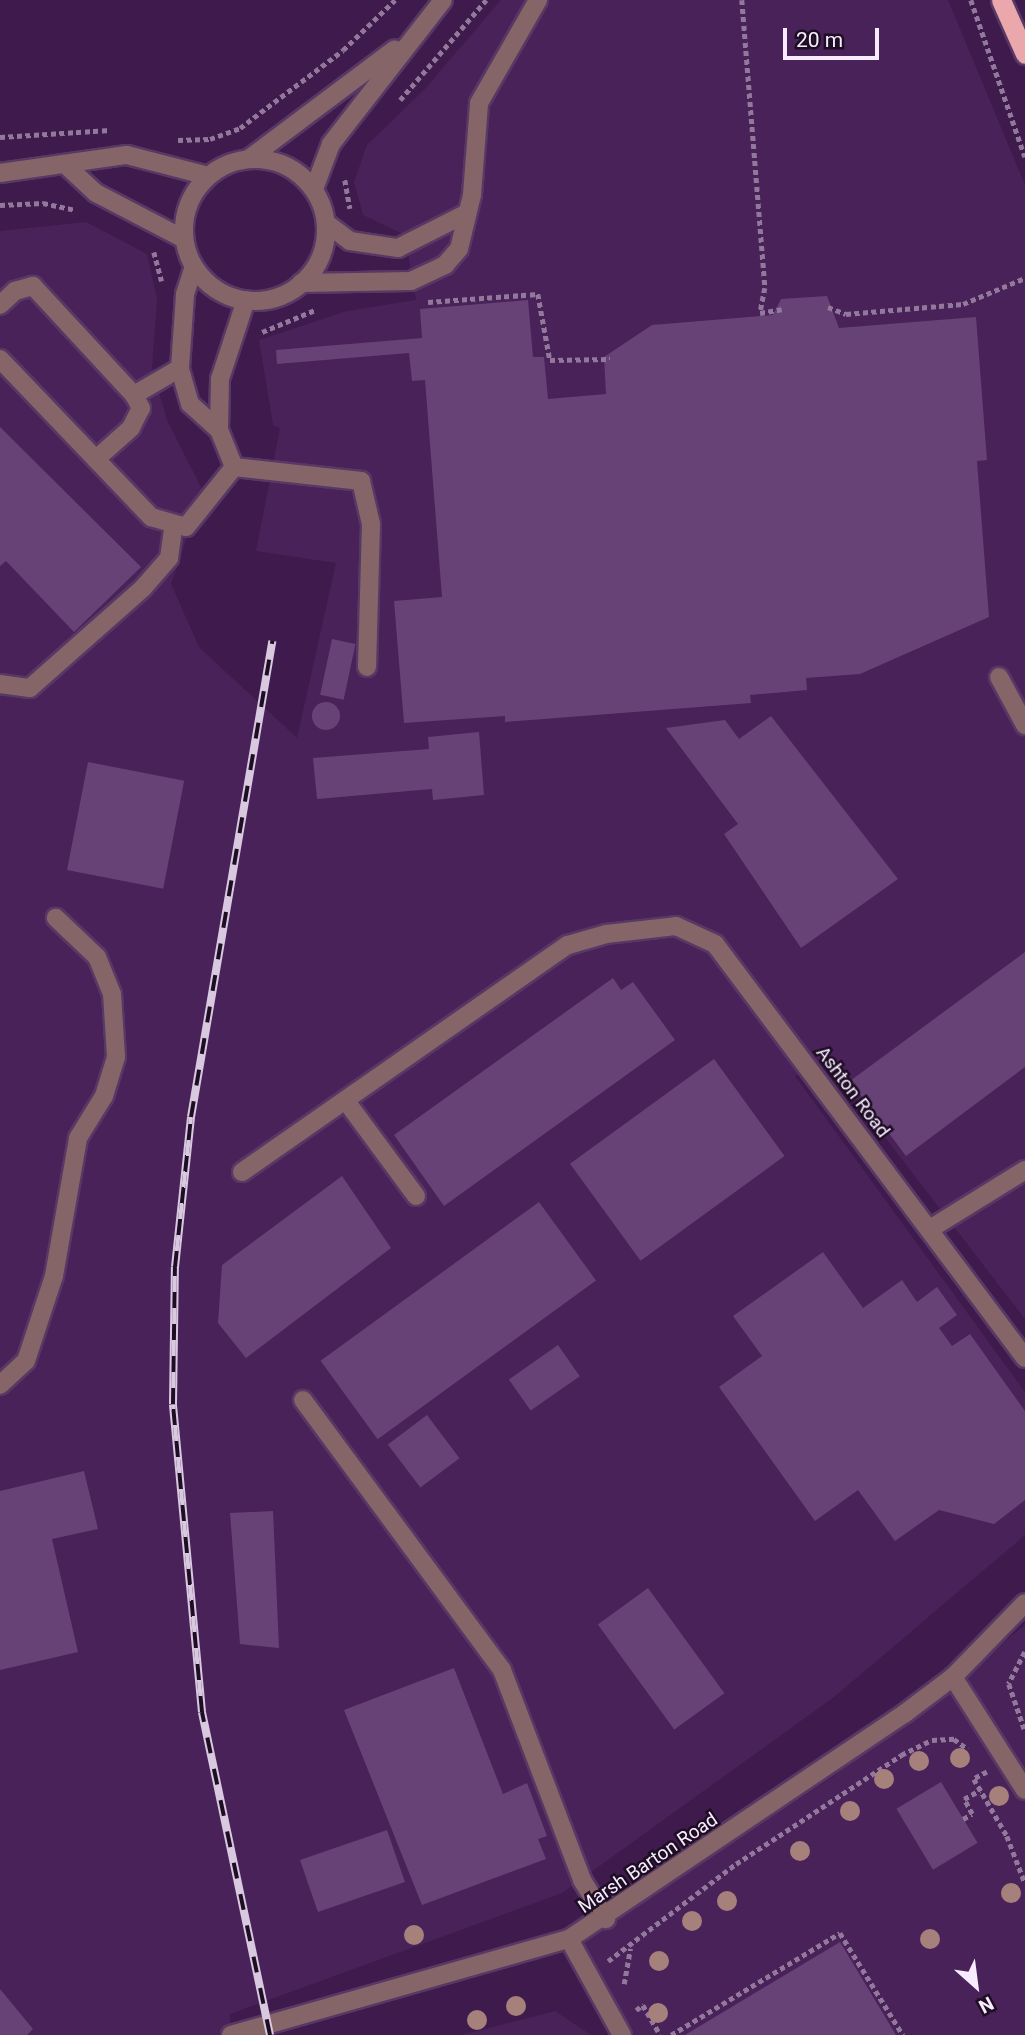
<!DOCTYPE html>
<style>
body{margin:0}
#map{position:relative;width:1025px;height:2035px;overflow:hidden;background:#3e1b4c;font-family:Roboto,sans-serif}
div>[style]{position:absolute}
.built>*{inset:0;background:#4a225a}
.building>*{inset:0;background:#664276;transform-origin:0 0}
.round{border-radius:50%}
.path>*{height:4.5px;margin-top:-2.25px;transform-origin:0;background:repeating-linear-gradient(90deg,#92799c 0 5px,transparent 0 8.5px)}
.roads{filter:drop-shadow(2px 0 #583865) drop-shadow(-2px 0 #583865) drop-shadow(0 2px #583865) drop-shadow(0 -2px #583865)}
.service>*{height:18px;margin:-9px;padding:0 9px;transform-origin:9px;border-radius:9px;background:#856567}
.minor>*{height:18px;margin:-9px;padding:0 9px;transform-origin:9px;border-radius:9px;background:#856567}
.tertiary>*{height:18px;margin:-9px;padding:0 9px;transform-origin:9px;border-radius:9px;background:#856567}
.tertiary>.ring{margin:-9px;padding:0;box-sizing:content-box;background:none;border:18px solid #856567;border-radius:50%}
.trunk>*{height:19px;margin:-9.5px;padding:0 9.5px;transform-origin:9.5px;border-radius:9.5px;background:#eaa8ac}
.rail>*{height:8px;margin-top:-4px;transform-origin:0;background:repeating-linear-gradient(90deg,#1d0e24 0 16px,#d9c9e0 0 32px);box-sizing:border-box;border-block:2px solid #d9c9e0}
.trees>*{width:20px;height:20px;margin:-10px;border-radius:50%;background:#a6817b}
span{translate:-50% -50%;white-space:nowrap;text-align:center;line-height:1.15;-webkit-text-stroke:5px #1d0e24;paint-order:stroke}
.street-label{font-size:19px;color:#f7ebfd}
.north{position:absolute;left:941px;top:1951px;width:70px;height:70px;-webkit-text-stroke:5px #1d0e24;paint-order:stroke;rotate:152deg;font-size:19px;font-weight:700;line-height:28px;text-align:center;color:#f7ebfd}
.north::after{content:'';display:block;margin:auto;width:24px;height:32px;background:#f7ebfd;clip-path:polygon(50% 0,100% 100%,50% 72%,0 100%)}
.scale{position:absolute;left:783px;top:28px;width:96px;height:32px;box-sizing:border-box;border:4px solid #f7ebfd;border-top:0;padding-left:9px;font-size:21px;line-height:24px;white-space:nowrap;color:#f7ebfd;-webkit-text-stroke:5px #1d0e24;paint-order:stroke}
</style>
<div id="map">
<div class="built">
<i style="clip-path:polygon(501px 0,948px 0,1025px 185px,1025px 1319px,824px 1058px,795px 1076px,1025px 1392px,1025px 1535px,834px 1697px,562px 1893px,230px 2014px,231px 2035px,0 2035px,0 231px,86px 222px,147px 254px,157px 299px,152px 367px,167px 420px,203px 491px,171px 584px,199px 647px,297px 738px,336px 563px,256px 551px,280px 428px,273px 425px,259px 340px,347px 311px,416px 300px,405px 235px,363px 215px,354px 182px,367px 145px,425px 89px)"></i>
<i style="clip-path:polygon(1025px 1625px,1025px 2035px,633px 2035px,580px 1943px,834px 1776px)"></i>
<i style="clip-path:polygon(555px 2011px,591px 2035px,462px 2035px)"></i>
</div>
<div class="building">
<i style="clip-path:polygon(827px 296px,839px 328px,976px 317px,987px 460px,977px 461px,989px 617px,860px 674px,806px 678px,807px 690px,750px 695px,751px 703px,505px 722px,505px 716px,404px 723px,394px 601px,442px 597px,425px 380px,412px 381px,409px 353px,277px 364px,276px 350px,422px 338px,420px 309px,528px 300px,533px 357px,544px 357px,548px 399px,606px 394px,604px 357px,652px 325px,773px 315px,781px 299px)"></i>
<i style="clip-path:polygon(0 427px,141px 567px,74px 632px,6px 561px,0 566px)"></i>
<i style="left:332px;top:639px;width:24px;height:57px;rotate:12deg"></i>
<i class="round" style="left:312px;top:702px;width:28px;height:28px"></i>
<i style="clip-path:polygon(771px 716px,898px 879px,801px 948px,724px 834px,738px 824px,666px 728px,725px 720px,739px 739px)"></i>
<i style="clip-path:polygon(479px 732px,484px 795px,433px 800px,432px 789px,317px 799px,313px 758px,429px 749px,428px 737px)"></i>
<i style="left:88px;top:762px;width:98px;height:110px;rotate:11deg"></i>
<i style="clip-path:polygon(1025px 952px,1025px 1067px,906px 1156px,850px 1081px)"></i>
<i style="clip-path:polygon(613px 978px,621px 990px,633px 982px,675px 1040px,444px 1206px,394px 1135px)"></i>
<i style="left:714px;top:1059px;width:120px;height:178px;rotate:54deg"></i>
<i style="clip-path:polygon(342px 1176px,391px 1248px,246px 1358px,218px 1323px,222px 1265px)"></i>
<i style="left:539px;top:1202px;width:97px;height:270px;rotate:54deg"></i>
<i style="clip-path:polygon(823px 1252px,863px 1308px,902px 1280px,917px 1302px,937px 1287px,957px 1315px,939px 1328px,952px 1346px,970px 1334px,1025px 1411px,1025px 1500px,994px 1524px,939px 1510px,895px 1541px,858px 1490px,815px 1521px,719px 1387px,762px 1356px,733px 1316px)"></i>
<i style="left:558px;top:1345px;width:38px;height:60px;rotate:55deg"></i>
<i style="left:427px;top:1415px;width:54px;height:49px;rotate:53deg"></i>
<i style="clip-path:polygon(84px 1471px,98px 1529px,52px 1539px,78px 1652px,0 1670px,0 1491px)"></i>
<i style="clip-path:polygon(273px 1511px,279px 1648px,240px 1644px,230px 1513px)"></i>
<i style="left:648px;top:1588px;width:130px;height:62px;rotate:54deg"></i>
<i style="clip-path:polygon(454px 1668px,503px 1794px,527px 1783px,547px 1836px,538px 1839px,546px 1859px,422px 1905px,344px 1710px)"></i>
<i style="left:941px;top:1782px;width:71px;height:52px;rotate:59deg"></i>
<i style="left:387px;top:1830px;width:55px;height:92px;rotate:71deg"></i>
<i style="clip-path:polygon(840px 1942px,896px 2035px,685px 2035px)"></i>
<i style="clip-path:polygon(0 1989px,33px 2029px,27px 2035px,0 2035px)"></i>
</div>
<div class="path">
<i style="left:742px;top:0;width:289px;rotate:85.4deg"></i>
<i style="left:765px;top:288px;width:25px;rotate:101deg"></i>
<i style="left:760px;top:313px;width:22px;rotate:-10deg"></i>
<i style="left:971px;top:0;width:166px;rotate:71deg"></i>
<i style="left:400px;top:100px;width:132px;rotate:-49.3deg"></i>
<i style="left:0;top:137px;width:110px;rotate:-3.6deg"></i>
<i style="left:178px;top:140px;width:32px;rotate:-2deg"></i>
<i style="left:210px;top:139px;width:32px;rotate:-20deg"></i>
<i style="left:240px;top:128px;width:129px;rotate:-37.1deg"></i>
<i style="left:343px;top:50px;width:72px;rotate:-43.9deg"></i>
<i style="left:345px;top:180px;width:29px;rotate:80deg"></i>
<i style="left:0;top:205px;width:43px;rotate:-2.7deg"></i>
<i style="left:43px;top:203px;width:33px;rotate:12deg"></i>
<i style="left:154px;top:252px;width:30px;rotate:75deg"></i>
<i style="left:428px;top:302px;width:110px;rotate:-4.2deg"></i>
<i style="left:538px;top:294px;width:67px;rotate:79.7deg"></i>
<i style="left:550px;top:360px;width:60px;rotate:-1deg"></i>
<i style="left:828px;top:307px;width:19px;rotate:21deg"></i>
<i style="left:846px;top:314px;width:117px;rotate:-4.9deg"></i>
<i style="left:963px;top:304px;width:67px;rotate:-22.8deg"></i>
<i style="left:262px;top:332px;width:57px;rotate:-22.5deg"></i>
<i style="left:1025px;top:1652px;width:36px;rotate:117deg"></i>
<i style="left:1009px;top:1684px;width:50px;rotate:71.2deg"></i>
<i style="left:987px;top:1772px;width:15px;rotate:152deg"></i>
<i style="left:974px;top:1779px;width:66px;rotate:59.9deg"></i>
<i style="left:1007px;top:1836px;width:50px;rotate:69deg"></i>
<i style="left:963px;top:1819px;width:10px;rotate:-29deg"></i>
<i style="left:972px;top:1814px;width:17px;rotate:-118deg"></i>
<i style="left:964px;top:1799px;width:18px;rotate:-29deg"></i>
<i style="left:608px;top:1961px;width:161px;rotate:-37.2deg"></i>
<i style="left:736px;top:1864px;width:198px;rotate:-33.4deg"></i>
<i style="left:901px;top:1755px;width:34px;rotate:-26deg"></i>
<i style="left:932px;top:1740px;width:22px;rotate:-3deg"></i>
<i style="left:954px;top:1739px;width:17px;rotate:36deg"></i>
<i style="left:624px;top:1984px;width:36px;rotate:-80deg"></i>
<i style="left:636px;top:2010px;width:9px;rotate:-36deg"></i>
<i style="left:643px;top:2005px;width:34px;rotate:60deg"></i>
<i style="left:671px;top:2035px;width:197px;rotate:-31.1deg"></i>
<i style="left:840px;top:1933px;width:120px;rotate:58.3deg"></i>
</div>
<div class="roads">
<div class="service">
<i style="left:326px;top:223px;width:30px;rotate:37deg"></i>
<i style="left:350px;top:241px;width:49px;rotate:8.3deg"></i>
<i style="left:398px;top:248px;width:77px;rotate:-26.9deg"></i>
<i style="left:301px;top:283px;width:110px;rotate:-1deg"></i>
<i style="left:411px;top:281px;width:38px;rotate:-25deg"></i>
<i style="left:445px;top:265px;width:21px;rotate:-49deg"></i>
<i style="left:459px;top:249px;width:56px;rotate:-76.5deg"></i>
<i style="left:472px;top:195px;width:92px;rotate:-85.6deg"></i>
<i style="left:479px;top:103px;width:119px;rotate:-60.2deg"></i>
<i style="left:0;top:305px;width:21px;rotate:-43deg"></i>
<i style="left:15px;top:291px;width:19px;rotate:-16deg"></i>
<i style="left:33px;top:286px;width:149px;rotate:47.2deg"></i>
<i style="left:134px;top:395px;width:15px;rotate:62deg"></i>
<i style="left:141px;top:408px;width:22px;rotate:117deg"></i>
<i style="left:131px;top:428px;width:47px;rotate:138.5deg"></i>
<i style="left:0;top:359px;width:219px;rotate:46.3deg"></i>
<i style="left:151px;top:517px;width:36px;rotate:16deg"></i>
<i style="left:186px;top:527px;width:77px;rotate:-51.3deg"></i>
<i style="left:234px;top:467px;width:40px;rotate:-112deg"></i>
<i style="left:219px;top:430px;width:39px;rotate:-138deg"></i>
<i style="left:190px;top:404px;width:37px;rotate:-106deg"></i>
<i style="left:180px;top:368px;width:74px;rotate:-86.1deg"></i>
<i style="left:185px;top:294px;width:28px;rotate:-72deg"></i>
<i style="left:134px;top:395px;width:53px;rotate:-30.4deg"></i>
<i style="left:219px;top:430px;width:51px;rotate:-88.9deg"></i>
<i style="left:220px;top:379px;width:83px;rotate:-71.8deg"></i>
<i style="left:234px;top:467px;width:128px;rotate:6.3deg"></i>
<i style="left:361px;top:481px;width:44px;rotate:76.9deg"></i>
<i style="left:371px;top:524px;width:143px;rotate:91.6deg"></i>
<i style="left:999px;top:677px;width:55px;rotate:61.6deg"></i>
<i style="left:0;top:684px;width:30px;rotate:8deg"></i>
<i style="left:30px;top:688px;width:151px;rotate:-41.5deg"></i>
<i style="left:143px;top:588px;width:40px;rotate:-49deg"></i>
<i style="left:169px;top:558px;width:30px;rotate:-82deg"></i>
<i style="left:346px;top:1101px;width:118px;rotate:53.6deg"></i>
<i style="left:242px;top:1172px;width:397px;rotate:-34.9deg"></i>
<i style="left:568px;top:945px;width:40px;rotate:-16deg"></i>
<i style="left:930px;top:1229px;width:112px;rotate:-31.8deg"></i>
<i style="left:0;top:1385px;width:35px;rotate:-43deg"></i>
<i style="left:26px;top:1361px;width:89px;rotate:-71.8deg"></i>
<i style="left:54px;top:1276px;width:140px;rotate:-80.1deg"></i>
<i style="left:78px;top:1138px;width:49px;rotate:-58.2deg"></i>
<i style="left:104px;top:1096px;width:41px;rotate:-72.9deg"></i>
<i style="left:116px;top:1057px;width:63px;rotate:-93.6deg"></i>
<i style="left:112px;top:994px;width:40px;rotate:-112deg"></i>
<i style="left:97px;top:957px;width:57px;rotate:-136.4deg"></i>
<i style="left:303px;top:1400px;width:335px;rotate:53.6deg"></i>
<i style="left:502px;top:1670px;width:225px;rotate:69.1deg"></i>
<i style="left:582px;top:1880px;width:46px;rotate:58.4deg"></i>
<i style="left:953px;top:1677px;width:134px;rotate:57.5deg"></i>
</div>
<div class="minor">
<i style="left:606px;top:934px;width:70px;rotate:-6.5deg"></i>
<i style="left:676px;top:926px;width:43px;rotate:24.8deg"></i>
<i style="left:715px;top:944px;width:517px;rotate:53.17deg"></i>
<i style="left:569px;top:1939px;width:110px;rotate:61.1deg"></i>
</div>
<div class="tertiary">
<i style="left:250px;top:158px;width:181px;rotate:-36.9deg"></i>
<i class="ring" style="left:184px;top:159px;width:124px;height:124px"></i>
<i style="left:69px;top:168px;width:37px;rotate:43deg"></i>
<i style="left:96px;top:193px;width:99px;rotate:27.6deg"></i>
<i style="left:0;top:173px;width:128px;rotate:-8.1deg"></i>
<i style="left:127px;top:155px;width:84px;rotate:14.5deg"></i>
<i style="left:314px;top:189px;width:48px;rotate:-69.3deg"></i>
<i style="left:331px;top:144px;width:182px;rotate:-52.1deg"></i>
<i style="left:231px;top:2035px;width:351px;rotate:-15.9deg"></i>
<i style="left:569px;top:1939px;width:404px;rotate:-33.9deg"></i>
<i style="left:904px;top:1714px;width:61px;rotate:-37.1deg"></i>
<i style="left:953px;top:1677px;width:103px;rotate:-45.8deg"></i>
</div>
<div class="trunk">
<i style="left:1001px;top:0;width:59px;rotate:66deg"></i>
</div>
</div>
<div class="rail">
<i style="left:270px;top:2035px;width:330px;rotate:-101.9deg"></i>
<i style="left:202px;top:1712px;width:309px;rotate:-95.4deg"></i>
<i style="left:173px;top:1404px;width:137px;rotate:-89.2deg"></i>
<i style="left:175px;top:1267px;width:151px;rotate:-83.9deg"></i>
<i style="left:191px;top:1117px;width:483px;rotate:-80.3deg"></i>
</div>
<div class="trees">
<i style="left:960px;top:1758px"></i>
<i style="left:919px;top:1761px"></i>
<i style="left:884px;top:1779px"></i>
<i style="left:999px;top:1796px"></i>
<i style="left:850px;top:1811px"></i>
<i style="left:800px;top:1851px"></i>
<i style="left:1011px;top:1893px"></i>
<i style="left:727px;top:1901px"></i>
<i style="left:692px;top:1921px"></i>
<i style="left:414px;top:1935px"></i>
<i style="left:930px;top:1939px"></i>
<i style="left:659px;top:1961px"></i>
<i style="left:516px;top:2006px"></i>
<i style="left:658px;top:2013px"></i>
<i style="left:477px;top:2020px"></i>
</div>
<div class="street-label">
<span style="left:853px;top:1092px;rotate:53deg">Ashton Road</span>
<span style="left:648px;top:1863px;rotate:-34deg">Marsh Barton Road</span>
</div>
<div class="north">N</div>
<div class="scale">20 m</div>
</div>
